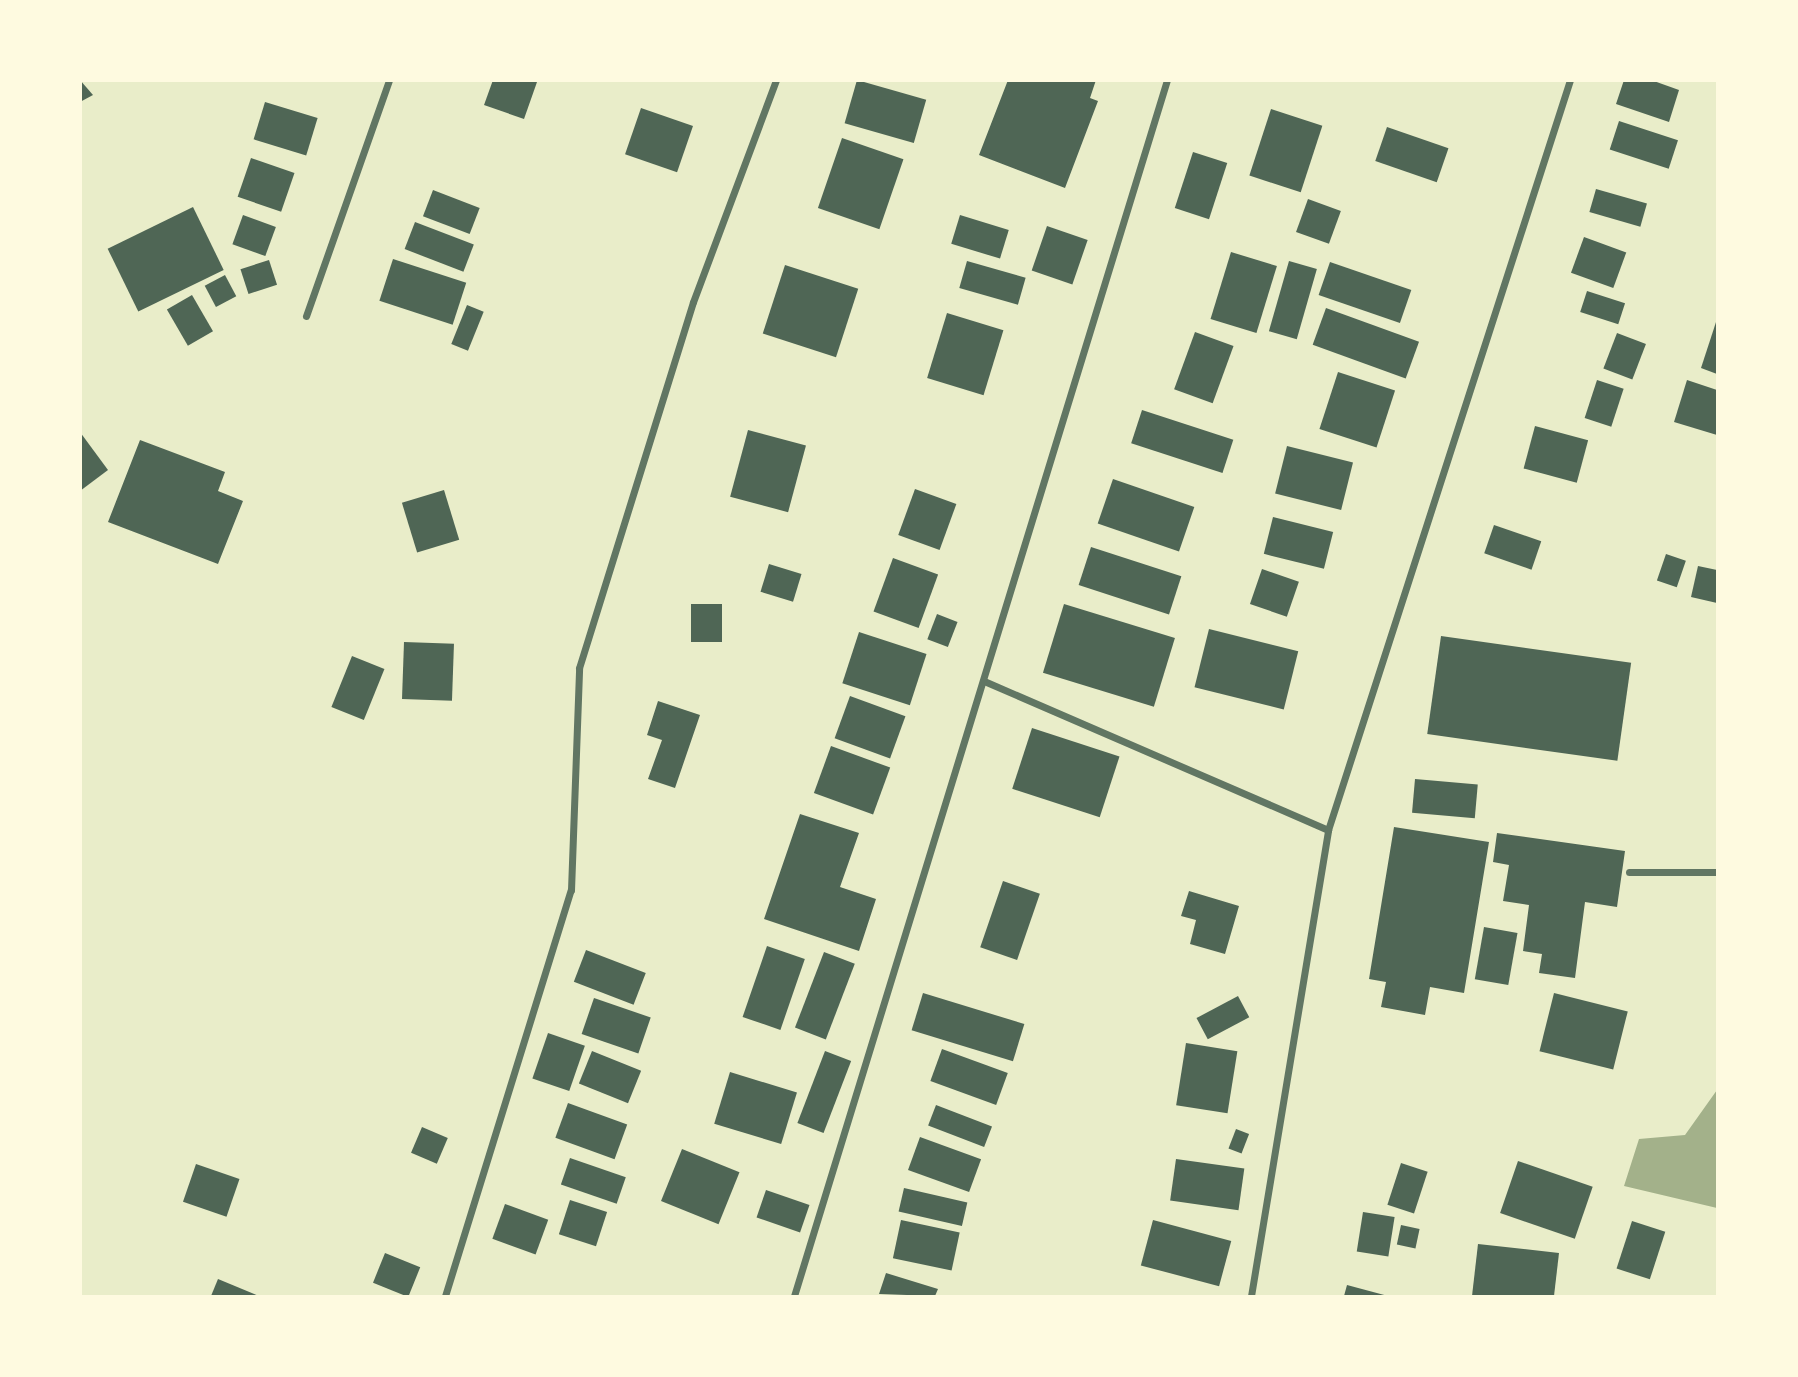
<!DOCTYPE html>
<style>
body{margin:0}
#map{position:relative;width:1798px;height:1377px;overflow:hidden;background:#e9edc9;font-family:Inter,sans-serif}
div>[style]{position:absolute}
.water>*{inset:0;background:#a3b18a}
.building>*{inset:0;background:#4f6655;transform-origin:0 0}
.minor>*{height:7px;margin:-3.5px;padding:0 3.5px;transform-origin:3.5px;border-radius:3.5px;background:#617663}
span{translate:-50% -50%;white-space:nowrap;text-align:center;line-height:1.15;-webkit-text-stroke:6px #fefae0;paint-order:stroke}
.frame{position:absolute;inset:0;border:82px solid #fefae0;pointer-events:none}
</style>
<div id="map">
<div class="water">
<i style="clip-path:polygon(1717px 1090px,1717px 1208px,1624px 1186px,1639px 1139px,1685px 1135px)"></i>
</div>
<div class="building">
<i style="clip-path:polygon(80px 80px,93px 95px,80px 102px)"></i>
<i style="clip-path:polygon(493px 80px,537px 82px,524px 119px,484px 105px)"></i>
<i style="left:857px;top:80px;width:72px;height:45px;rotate:16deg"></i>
<i style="clip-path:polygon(1008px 80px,1096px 80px,1090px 98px,1098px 101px,1065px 188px,979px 155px)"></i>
<i style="clip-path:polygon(1624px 80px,1651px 80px,1679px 90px,1669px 122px,1616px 104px)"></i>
<i style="left:265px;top:102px;width:55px;height:39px;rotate:17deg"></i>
<i style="left:641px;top:108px;width:55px;height:49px;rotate:19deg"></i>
<i style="left:1271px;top:109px;width:54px;height:70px;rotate:18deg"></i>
<i style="left:1619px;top:121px;width:62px;height:30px;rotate:18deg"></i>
<i style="left:1387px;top:127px;width:65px;height:36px;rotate:19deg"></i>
<i style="left:842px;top:138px;width:65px;height:74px;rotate:19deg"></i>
<i style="left:1193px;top:152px;width:36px;height:59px;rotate:18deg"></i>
<i style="left:251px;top:158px;width:46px;height:41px;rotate:19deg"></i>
<i style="left:1596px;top:189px;width:53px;height:24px;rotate:16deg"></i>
<i style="left:433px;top:190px;width:50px;height:28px;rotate:21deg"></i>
<i style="left:1308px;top:199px;width:35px;height:35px;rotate:20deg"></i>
<i style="left:193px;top:207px;width:70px;height:95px;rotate:64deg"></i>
<i style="left:243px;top:215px;width:35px;height:31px;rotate:20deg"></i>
<i style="left:960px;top:215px;width:51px;height:30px;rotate:17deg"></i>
<i style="left:415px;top:222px;width:63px;height:29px;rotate:21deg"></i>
<i style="left:1047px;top:226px;width:43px;height:47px;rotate:19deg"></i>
<i style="left:1584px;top:237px;width:45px;height:38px;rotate:20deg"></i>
<i style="left:1231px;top:252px;width:48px;height:70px;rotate:17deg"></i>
<i style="left:393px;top:259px;width:77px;height:44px;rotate:18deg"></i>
<i style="left:269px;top:260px;width:26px;height:30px;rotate:72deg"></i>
<i style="left:967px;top:261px;width:61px;height:28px;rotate:16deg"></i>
<i style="left:1289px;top:261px;width:29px;height:73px;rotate:16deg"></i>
<i style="left:1330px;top:262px;width:86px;height:35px;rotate:19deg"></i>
<i style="left:785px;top:265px;width:77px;height:72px;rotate:18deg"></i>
<i style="left:225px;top:275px;width:24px;height:23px;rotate:62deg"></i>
<i style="left:1587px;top:291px;width:40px;height:22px;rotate:18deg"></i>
<i style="left:192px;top:295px;width:42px;height:29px;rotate:60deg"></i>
<i style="left:467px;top:305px;width:18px;height:42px;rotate:22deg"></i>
<i style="left:1326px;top:308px;width:99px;height:39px;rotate:20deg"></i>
<i style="left:947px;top:313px;width:59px;height:68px;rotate:17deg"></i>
<i style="clip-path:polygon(1717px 319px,1717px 374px,1701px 368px)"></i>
<i style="left:1195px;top:332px;width:41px;height:61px;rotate:20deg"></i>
<i style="left:1617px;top:333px;width:31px;height:38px;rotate:21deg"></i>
<i style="left:1338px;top:372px;width:60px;height:60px;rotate:18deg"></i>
<i style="left:1597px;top:380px;width:28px;height:40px;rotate:18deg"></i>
<i style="clip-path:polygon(1687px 380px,1717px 390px,1717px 435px,1674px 422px)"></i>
<i style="left:1142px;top:410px;width:96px;height:35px;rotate:18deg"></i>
<i style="left:1535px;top:426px;width:55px;height:44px;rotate:15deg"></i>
<i style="left:748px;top:430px;width:60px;height:69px;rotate:15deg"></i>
<i style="clip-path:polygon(80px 432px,108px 470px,80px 491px)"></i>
<i style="clip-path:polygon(140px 440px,225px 472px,218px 491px,243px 501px,218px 564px,108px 522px)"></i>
<i style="left:1287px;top:446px;width:68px;height:49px;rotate:14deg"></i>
<i style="left:1113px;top:479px;width:86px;height:47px;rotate:19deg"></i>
<i style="left:915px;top:489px;width:44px;height:49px;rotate:20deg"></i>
<i style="left:444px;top:490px;width:52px;height:44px;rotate:73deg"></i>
<i style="left:1273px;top:517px;width:62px;height:38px;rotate:14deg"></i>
<i style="left:1494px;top:525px;width:50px;height:30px;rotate:19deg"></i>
<i style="left:1091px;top:547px;width:95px;height:40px;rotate:18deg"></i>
<i style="left:1666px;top:554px;width:21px;height:28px;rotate:19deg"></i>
<i style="left:893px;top:558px;width:48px;height:57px;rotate:20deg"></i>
<i style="left:769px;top:564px;width:34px;height:29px;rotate:17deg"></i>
<i style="clip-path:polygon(1698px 566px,1717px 570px,1717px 603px,1691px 597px)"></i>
<i style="left:1262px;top:569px;width:39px;height:37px;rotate:19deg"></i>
<i style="left:691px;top:604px;width:31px;height:38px"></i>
<i style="left:1064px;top:604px;width:116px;height:72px;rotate:17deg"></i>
<i style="left:937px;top:614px;width:22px;height:27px;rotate:21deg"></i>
<i style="left:1209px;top:629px;width:92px;height:60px;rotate:14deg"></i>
<i style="left:859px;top:632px;width:71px;height:54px;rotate:18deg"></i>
<i style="left:1441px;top:636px;width:192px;height:99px;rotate:8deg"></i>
<i style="left:404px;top:642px;width:50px;height:57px;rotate:2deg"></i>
<i style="left:352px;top:656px;width:35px;height:55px;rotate:22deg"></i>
<i style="left:850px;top:696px;width:59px;height:45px;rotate:20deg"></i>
<i style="clip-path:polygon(658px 701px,700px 715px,675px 788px,648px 779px,662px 740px,647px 735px)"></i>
<i style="left:1032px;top:728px;width:92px;height:64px;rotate:18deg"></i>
<i style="left:831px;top:746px;width:63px;height:50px;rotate:20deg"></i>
<i style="left:1415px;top:779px;width:63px;height:34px;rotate:5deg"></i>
<i style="clip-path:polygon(800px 814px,859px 833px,840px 887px,876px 899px,859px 951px,764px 919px)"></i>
<i style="clip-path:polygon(1394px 827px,1489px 842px,1464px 993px,1430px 987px,1425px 1015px,1381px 1007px,1386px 982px,1369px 979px)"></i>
<i style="clip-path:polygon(1497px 833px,1625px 851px,1617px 907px,1585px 902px,1575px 978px,1539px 973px,1542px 954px,1523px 951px,1529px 905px,1503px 901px,1509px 865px,1493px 862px)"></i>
<i style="left:1003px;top:881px;width:39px;height:70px;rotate:19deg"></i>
<i style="clip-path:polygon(1189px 891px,1239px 906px,1225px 954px,1190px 944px,1196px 920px,1181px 916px)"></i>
<i style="left:1484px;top:927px;width:34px;height:53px;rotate:10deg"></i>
<i style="left:767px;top:946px;width:40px;height:75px;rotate:19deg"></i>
<i style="left:586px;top:950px;width:64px;height:34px;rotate:21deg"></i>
<i style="left:824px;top:952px;width:33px;height:81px;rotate:21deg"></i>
<i style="left:923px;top:993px;width:106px;height:39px;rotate:17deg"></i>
<i style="left:1554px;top:993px;width:76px;height:60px;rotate:14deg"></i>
<i style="left:1238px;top:996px;width:24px;height:47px;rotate:62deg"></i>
<i style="left:594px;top:998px;width:60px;height:38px;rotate:19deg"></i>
<i style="left:548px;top:1033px;width:39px;height:48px;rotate:19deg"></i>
<i style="left:1186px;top:1043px;width:52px;height:63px;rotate:9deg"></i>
<i style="left:942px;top:1049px;width:70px;height:34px;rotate:20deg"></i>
<i style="left:592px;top:1051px;width:53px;height:35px;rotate:22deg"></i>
<i style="left:825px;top:1051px;width:28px;height:77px;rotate:21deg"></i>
<i style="left:730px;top:1072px;width:70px;height:54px;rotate:17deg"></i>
<i style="left:568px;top:1103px;width:63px;height:37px;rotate:20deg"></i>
<i style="left:936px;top:1105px;width:60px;height:22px;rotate:21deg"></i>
<i style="left:422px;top:1127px;width:28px;height:28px;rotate:23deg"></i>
<i style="left:1236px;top:1129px;width:14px;height:21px;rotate:21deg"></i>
<i style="left:920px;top:1137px;width:65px;height:35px;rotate:20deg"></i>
<i style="left:682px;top:1149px;width:62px;height:56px;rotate:22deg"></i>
<i style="left:570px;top:1158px;width:59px;height:28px;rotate:19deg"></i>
<i style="left:1176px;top:1159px;width:69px;height:42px;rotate:8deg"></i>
<i style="left:1518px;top:1161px;width:79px;height:55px;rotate:19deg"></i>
<i style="left:1401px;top:1163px;width:28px;height:44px;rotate:18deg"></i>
<i style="left:196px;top:1164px;width:46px;height:40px;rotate:19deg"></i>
<i style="left:904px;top:1188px;width:65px;height:24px;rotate:13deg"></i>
<i style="left:766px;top:1190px;width:46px;height:29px;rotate:19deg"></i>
<i style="left:570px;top:1200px;width:39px;height:36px;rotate:18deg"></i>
<i style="left:505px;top:1204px;width:46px;height:37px;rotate:20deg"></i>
<i style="left:1363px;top:1212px;width:32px;height:40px;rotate:9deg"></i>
<i style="left:901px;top:1220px;width:60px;height:39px;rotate:12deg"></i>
<i style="left:1153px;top:1220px;width:81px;height:47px;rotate:15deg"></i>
<i style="left:1632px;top:1221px;width:35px;height:50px;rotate:18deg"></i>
<i style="left:1401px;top:1225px;width:19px;height:20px;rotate:12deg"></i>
<i style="clip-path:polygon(1478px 1244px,1559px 1253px,1554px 1296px,1472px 1296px)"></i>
<i style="left:385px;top:1253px;width:38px;height:32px;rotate:22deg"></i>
<i style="clip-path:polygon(886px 1273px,938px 1289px,935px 1296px,879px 1294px)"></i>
<i style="clip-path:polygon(218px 1279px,259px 1296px,211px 1296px)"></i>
<i style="clip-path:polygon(1347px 1285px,1388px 1296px,1344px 1296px)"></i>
</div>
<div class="minor">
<i style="left:306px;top:316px;width:250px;rotate:-70.6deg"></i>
<i style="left:984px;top:681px;width:375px;rotate:23.4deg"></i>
<i style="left:1629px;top:872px;width:88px"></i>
<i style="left:445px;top:1296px;width:425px;rotate:-72.8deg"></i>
<i style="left:571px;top:890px;width:222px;rotate:-87.9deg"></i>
<i style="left:579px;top:668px;width:383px;rotate:-72.7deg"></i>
<i style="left:693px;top:302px;width:237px;rotate:-69.5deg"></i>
<i style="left:794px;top:1296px;width:1272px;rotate:-72.95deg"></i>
<i style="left:1251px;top:1296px;width:472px;rotate:-80.6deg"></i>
<i style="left:1328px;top:830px;width:788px;rotate:-72.12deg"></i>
</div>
<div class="frame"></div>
</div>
